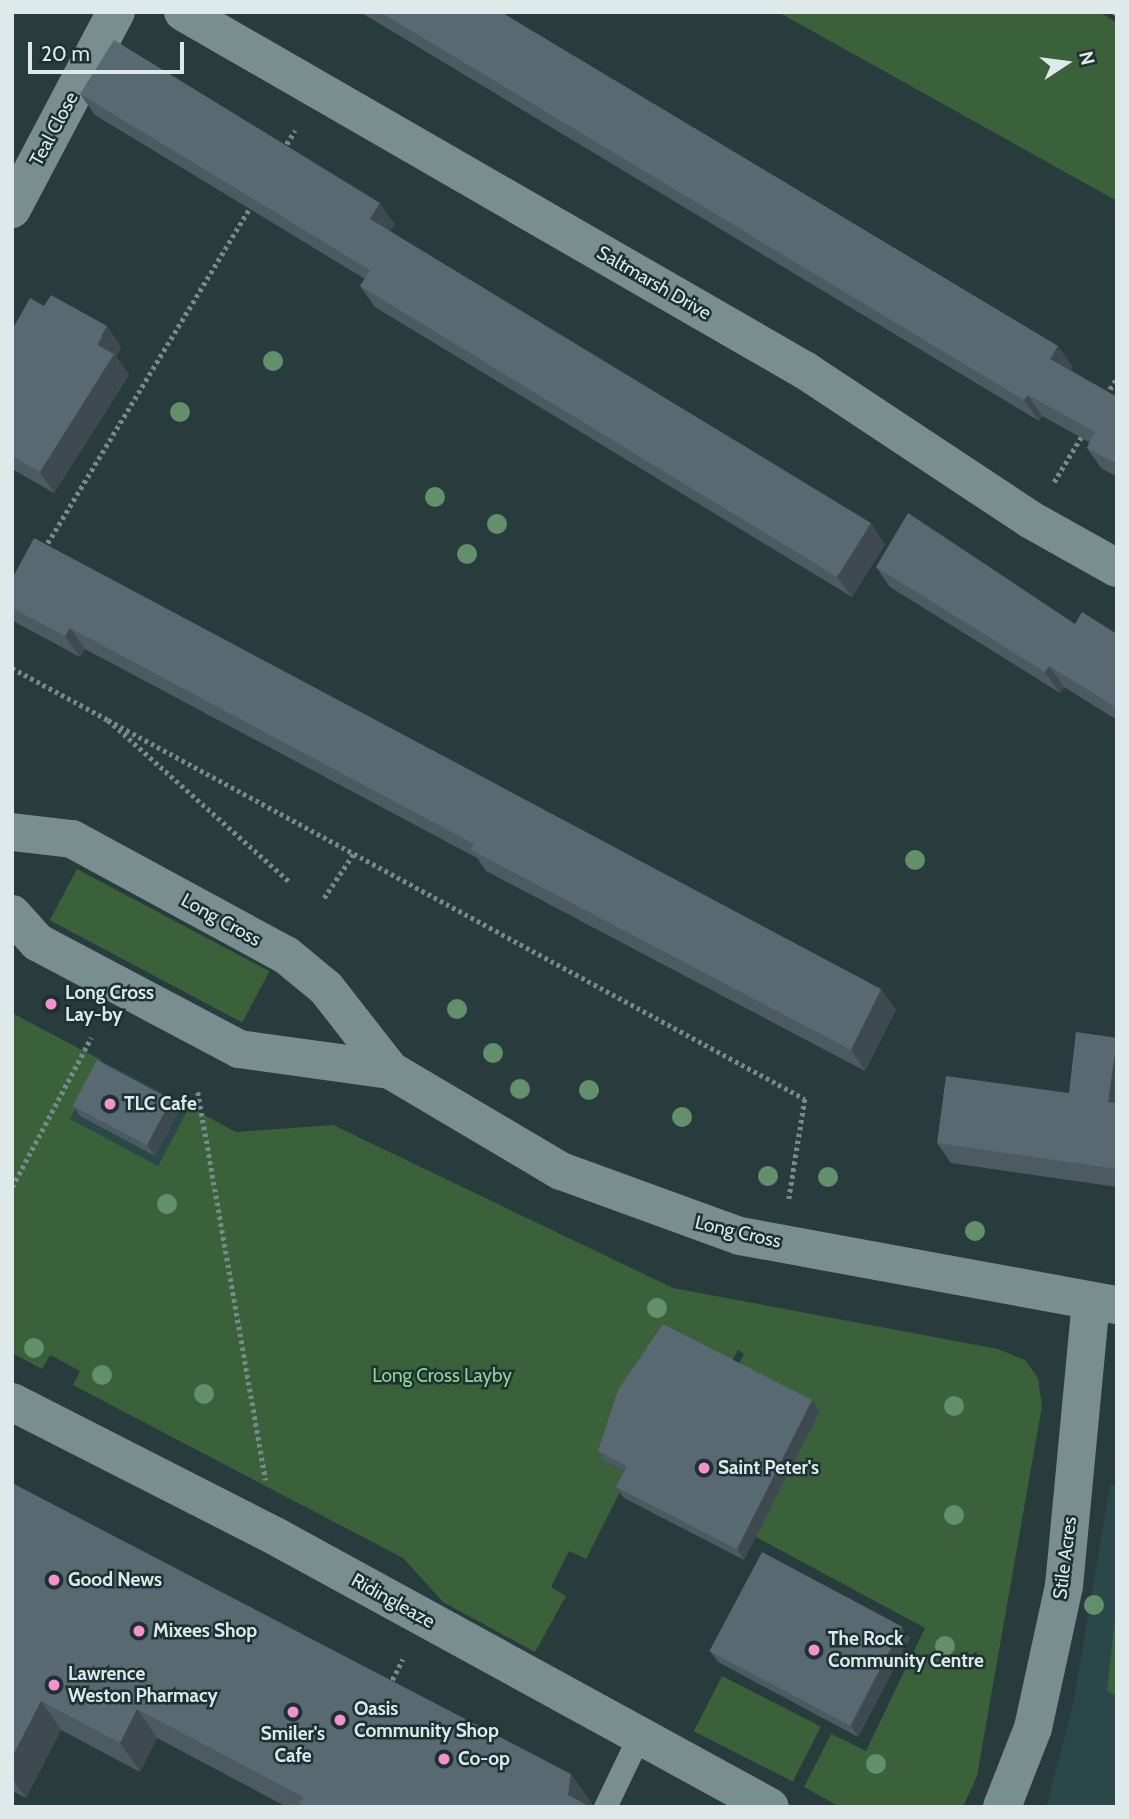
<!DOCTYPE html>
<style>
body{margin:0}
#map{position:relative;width:1129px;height:1819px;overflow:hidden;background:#283b3d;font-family:Cabin,sans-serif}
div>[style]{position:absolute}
.built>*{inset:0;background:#2a4749;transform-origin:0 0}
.green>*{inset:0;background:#3a613a;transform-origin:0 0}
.path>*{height:4.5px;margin-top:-2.25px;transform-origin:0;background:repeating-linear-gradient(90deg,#7a898a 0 3.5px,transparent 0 7px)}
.service>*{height:23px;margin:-11.5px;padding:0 11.5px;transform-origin:11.5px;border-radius:11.5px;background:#798e8f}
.minor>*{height:38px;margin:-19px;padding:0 19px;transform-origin:19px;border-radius:19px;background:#798e8f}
.tertiary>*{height:38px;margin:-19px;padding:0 19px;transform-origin:19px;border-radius:19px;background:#798e8f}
.trees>*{width:20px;height:20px;margin:-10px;border-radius:50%;background:#62906b}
.wall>*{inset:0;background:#4c5a61}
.shaded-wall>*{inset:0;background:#3e4a4f}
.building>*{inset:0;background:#586971;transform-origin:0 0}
.dots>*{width:19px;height:19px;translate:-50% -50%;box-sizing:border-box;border:4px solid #1e3132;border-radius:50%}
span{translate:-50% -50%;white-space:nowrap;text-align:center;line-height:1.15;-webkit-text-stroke:5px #1e3132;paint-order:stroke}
.street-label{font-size:19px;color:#dee9ea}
.poi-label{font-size:19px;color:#dee9ea;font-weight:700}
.left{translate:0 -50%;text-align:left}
.park-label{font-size:19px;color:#91d590}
.frame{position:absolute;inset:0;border:14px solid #dee9ea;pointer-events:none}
.north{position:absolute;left:1031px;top:28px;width:70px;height:70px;-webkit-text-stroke:5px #1e3132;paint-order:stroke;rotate:77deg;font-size:19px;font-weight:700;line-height:28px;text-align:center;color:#dee9ea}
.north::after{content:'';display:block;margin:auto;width:24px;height:32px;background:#dee9ea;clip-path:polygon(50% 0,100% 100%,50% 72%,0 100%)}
.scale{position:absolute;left:28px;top:42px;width:156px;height:32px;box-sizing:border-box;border:4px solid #dee9ea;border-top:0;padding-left:9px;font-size:21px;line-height:24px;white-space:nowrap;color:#dee9ea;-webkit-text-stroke:5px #1e3132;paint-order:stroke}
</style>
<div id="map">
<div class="built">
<i style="left:101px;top:1060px;width:100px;height:67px;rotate:28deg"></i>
<i style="clip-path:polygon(1110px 1484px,1117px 1485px,1117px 1807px,1046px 1807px,1073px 1705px)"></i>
</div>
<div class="green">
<i style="clip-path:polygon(778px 12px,1100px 12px,1117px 23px,1117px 201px)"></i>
<i style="left:77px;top:869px;width:218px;height:58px;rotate:28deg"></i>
<i style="clip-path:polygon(12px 1013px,101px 1060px,70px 1119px,158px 1166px,189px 1107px,236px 1132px,333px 1125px,673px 1288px,998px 1349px,1025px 1360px,1038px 1378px,1042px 1406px,977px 1776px,963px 1807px,840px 1807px,804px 1787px,831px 1734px,866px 1751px,925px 1628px,756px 1537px,819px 1411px,736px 1369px,744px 1354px,738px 1350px,730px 1365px,605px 1462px,629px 1474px,586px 1559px,569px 1551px,551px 1587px,566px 1596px,535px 1652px,443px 1602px,403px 1558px,73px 1385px,80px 1371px,50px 1355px,42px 1369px,12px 1353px)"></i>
<i style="clip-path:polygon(1117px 1601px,1117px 1697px,1107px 1691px)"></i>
<i style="left:722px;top:1676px;width:111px;height:62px;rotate:27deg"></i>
</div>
<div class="path">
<i style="left:1114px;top:12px;width:4px;rotate:34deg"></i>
<i style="left:283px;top:150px;width:23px;rotate:-59deg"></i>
<i style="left:1106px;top:395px;width:20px;rotate:-57deg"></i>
<i style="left:1054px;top:482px;width:58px;rotate:-59deg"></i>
<i style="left:44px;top:549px;width:401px;rotate:-58.9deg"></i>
<i style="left:12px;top:668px;width:109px;rotate:28.4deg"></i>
<i style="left:108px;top:720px;width:245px;rotate:41.7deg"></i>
<i style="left:108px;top:720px;width:793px;rotate:28.54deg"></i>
<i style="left:805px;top:1099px;width:101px;rotate:99.1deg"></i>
<i style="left:324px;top:898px;width:54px;rotate:-56.3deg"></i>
<i style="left:198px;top:1092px;width:394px;rotate:80.1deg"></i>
<i style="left:12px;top:1187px;width:169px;rotate:-62.1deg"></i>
<i style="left:389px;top:1686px;width:30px;rotate:-63deg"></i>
</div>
<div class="service">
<i style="left:605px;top:1807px;width:79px;rotate:-64.4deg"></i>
</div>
<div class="minor">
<i style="left:183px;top:12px;width:719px;rotate:29.95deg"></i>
<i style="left:806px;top:371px;width:270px;rotate:33.5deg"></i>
<i style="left:1031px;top:520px;width:98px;rotate:29.2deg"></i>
<i style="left:12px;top:209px;width:223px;rotate:-62.2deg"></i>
<i style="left:12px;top:1402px;width:295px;rotate:27deg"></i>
<i style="left:275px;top:1536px;width:564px;rotate:28.7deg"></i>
<i style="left:1002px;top:1807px;width:85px;rotate:-68.6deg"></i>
<i style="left:1033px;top:1728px;width:145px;rotate:-77.7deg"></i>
<i style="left:1064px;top:1586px;width:285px;rotate:-84.6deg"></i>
</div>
<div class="tertiary">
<i style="left:12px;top:832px;width:60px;rotate:6.7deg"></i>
<i style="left:72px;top:839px;width:243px;rotate:28.5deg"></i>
<i style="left:286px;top:955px;width:52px;rotate:39.5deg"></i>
<i style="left:326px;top:988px;width:104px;rotate:52deg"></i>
<i style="left:390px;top:1070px;width:199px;rotate:30.6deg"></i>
<i style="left:561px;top:1171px;width:190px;rotate:20deg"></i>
<i style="left:740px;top:1236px;width:383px;rotate:10.4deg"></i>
<i style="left:12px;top:914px;width:38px;rotate:48deg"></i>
<i style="left:37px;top:942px;width:229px;rotate:27.9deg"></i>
<i style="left:239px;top:1049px;width:152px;rotate:7.9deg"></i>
</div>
<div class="trees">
<i style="left:273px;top:361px"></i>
<i style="left:180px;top:412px"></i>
<i style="left:435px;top:497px"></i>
<i style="left:497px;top:524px"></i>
<i style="left:467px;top:554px"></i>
<i style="left:915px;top:860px"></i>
<i style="left:457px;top:1009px"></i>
<i style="left:493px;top:1053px"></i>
<i style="left:520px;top:1089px"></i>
<i style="left:589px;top:1090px"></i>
<i style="left:682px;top:1117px"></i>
<i style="left:768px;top:1176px"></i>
<i style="left:828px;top:1177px"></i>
<i style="left:167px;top:1204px"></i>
<i style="left:975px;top:1231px"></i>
<i style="left:657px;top:1308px"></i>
<i style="left:34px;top:1348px"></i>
<i style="left:102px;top:1375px"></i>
<i style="left:204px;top:1394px"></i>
<i style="left:954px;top:1406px"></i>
<i style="left:954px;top:1515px"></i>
<i style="left:1094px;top:1605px"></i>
<i style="left:945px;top:1646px"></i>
<i style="left:876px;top:1764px"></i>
</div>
<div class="wall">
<i style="clip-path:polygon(360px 12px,501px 12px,1073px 367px,1070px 370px,1117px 397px,1117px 477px,1101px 468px,1087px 448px,1089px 442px,1042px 416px,1039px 421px)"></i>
<i style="clip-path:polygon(80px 94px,395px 224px,390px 231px,885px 544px,852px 597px,375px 307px,360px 286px,365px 279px,95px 115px)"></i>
<i style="clip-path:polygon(44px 306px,121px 346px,116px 357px,129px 375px,54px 493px,12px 469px,12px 330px)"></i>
<i style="clip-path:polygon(876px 567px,1075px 624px,1117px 634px,1117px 720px,1064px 687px,1060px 693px,890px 587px)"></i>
<i style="clip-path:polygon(12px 579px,881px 989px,896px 1010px,865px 1071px,486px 871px,477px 858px,85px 649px,80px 657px,15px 622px,12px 619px)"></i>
<i style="clip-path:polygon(1117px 1038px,1117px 1187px,951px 1163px,937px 1143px,1069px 1093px)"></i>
<i style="clip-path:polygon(73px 1106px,179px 1111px,155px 1156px,80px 1116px)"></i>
<i style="clip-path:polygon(820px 1411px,744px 1560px,624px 1498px,616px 1487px,624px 1471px,605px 1462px,598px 1451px)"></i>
<i style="clip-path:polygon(12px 1483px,592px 1803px,591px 1807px,287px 1807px,157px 1738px,140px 1772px,61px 1730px,26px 1798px,12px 1791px)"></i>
<i style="clip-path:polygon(910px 1638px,858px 1737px,718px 1662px,710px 1651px)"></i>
</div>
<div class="shaded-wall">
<i style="clip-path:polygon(380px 203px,395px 224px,385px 240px,370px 219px)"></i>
<i style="clip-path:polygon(107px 326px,121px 346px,116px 357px,129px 375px,54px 493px,40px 472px)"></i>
<i style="clip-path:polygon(1058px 346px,1073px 367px,1065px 380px,1050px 359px)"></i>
<i style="clip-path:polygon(1028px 395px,1042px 416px,1039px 421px,1024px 400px)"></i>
<i style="clip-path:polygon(871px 523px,885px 544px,852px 597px,837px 577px)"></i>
<i style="clip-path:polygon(70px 628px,85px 649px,80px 657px,65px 636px)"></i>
<i style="clip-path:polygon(1049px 666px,1064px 687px,1060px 693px,1045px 672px)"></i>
<i style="clip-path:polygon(881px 989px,896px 1010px,865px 1071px,851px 1050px)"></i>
<i style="clip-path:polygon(1117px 1038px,1117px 1114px,1108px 1102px)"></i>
<i style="clip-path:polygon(171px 1100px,179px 1111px,155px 1156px,147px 1145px)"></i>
<i style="clip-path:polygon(812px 1400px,820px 1411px,744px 1560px,737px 1549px)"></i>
<i style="clip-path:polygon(902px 1627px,910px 1638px,858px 1737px,851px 1726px)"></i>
<i style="clip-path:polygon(41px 1701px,61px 1730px,26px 1798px,12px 1778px,12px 1757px)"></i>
<i style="clip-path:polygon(137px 1709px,157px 1738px,140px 1772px,120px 1743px)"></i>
<i style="clip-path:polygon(571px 1774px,592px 1803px,591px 1807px,568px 1795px)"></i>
</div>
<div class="building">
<i style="clip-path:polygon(380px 12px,501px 12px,1058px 346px,1050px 359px,1117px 397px,1117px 464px,1087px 448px,1095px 432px,1028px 395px,1024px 400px)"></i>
<i style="clip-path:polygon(114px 40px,380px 203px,370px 219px,871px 523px,837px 577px,360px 286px,370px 270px,80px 94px)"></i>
<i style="clip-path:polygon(51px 295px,107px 326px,97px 345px,114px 354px,40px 472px,12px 456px,12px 330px,30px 298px,44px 306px)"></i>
<i style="clip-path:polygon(908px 513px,1075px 624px,1082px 612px,1117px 634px,1117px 708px,1049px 666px,1045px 672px,876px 567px)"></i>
<i style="clip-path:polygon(34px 538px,881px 989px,851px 1050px,471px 850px,474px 844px,70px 628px,65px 636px,12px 608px,12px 579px)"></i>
<i style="clip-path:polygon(1076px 1032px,1117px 1038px,1108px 1102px,1117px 1103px,1117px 1169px,937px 1143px,946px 1076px,1069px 1093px)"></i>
<i style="left:97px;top:1060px;width:84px;height:52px;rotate:28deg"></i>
<i style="clip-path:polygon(663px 1324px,812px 1400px,737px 1549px,616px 1487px,627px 1466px,598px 1451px,618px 1390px)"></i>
<i style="clip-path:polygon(12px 1483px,571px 1774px,568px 1795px,590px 1807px,298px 1807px,303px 1797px,137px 1709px,120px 1743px,41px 1701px,12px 1757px)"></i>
<i style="left:762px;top:1552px;width:159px;height:112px;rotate:28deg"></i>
</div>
<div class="dots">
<i style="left:51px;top:1004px;background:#f790ce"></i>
<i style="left:110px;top:1104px;background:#f790ce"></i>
<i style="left:704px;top:1468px;background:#f790ce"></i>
<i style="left:54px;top:1580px;background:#f790ce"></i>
<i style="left:139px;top:1631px;background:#f790ce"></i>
<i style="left:814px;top:1650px;background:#f790ce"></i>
<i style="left:54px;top:1685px;background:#f790ce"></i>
<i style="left:293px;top:1712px;background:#f790ce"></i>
<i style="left:340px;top:1720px;background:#f790ce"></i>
<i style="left:444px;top:1759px;background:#f790ce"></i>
</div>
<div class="street-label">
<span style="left:54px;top:129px;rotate:-62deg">Teal Close</span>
<span style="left:654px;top:283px;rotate:30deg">Saltmarsh Drive</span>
<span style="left:221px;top:920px;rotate:29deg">Long Cross</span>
<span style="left:738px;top:1232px;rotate:13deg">Long Cross</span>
<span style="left:1065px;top:1558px;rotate:-83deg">Stile Acres</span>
<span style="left:393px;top:1601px;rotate:29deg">Ridingleaze</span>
</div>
<div class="poi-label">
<span class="left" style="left:65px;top:1004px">Long Cross<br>Lay-by</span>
<span class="left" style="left:124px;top:1104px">TLC Cafe</span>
<span class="left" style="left:718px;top:1468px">Saint Peter's</span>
<span class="left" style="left:68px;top:1580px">Good News</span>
<span class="left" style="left:153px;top:1631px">Mixees Shop</span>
<span class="left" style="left:828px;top:1650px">The Rock<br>Community Centre</span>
<span class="left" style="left:68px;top:1685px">Lawrence<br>Weston Pharmacy</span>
<span class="left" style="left:354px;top:1720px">Oasis<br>Community Shop</span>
<span style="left:293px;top:1745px">Smiler's<br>Cafe</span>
<span class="left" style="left:458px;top:1759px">Co-op</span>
</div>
<div class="park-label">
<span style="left:442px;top:1376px">Long Cross Layby</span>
</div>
<div class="frame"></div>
<div class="north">N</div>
<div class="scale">20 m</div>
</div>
